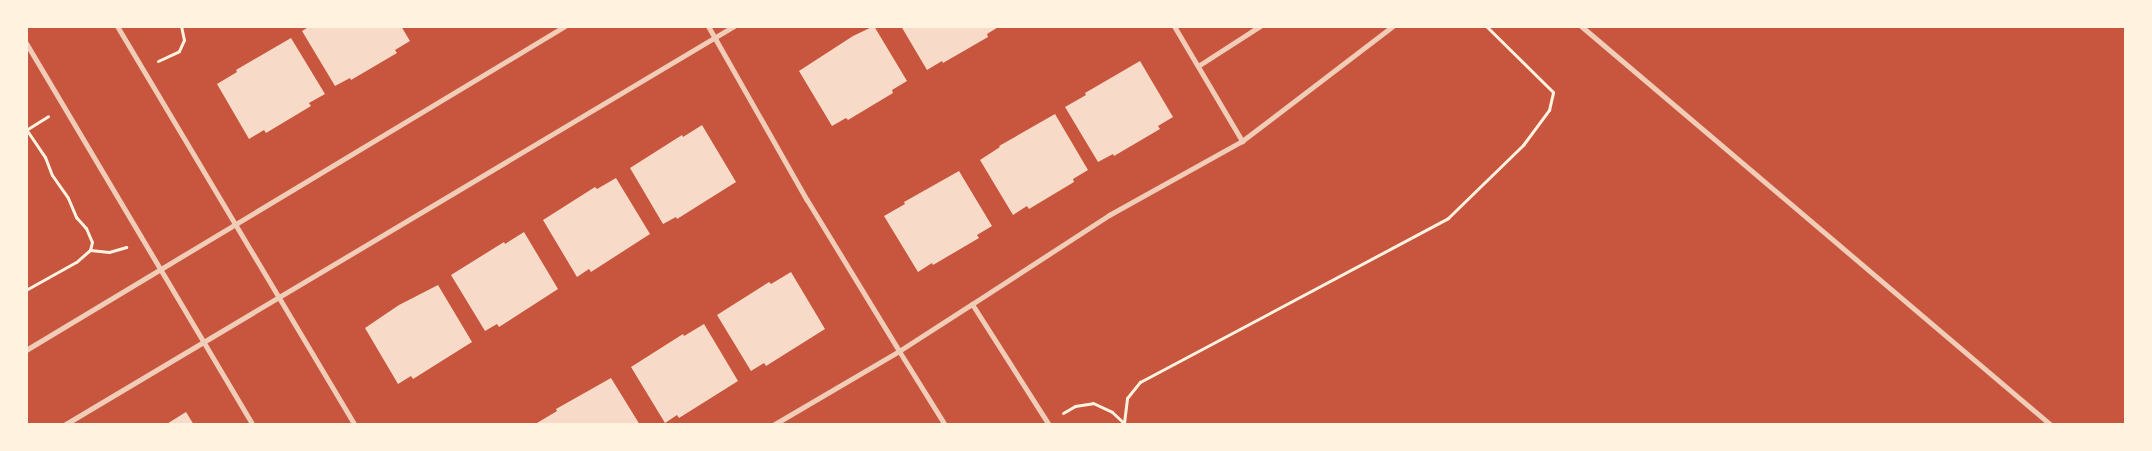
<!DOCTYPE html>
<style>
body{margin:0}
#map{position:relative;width:2152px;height:451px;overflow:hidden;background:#c8553d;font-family:"PT Sans",sans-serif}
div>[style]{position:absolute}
.building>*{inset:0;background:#f7dbc8}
.path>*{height:3px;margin:-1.5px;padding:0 1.5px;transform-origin:1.5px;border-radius:1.5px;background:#fff3e0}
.minor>*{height:5px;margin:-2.5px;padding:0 2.5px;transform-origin:2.5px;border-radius:2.5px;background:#f1ccb7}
span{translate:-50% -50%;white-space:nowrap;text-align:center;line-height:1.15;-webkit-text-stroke:5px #fff3e0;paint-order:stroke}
.frame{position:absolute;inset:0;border:28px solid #fff3e0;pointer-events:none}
</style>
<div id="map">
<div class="building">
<i style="clip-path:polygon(310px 26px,401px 26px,410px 41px,395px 50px,397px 53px,351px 80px,350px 78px,335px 86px,302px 31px)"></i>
<i style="clip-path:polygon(874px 26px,907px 81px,892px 90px,893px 93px,848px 120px,846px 118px,832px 126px,799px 71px,853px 36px)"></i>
<i style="clip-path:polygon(901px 26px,1000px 26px,987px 34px,988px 37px,943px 63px,942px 61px,927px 70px)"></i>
<i style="clip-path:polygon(291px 38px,325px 94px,309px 103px,311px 106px,266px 133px,264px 130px,249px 139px,217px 84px,237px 72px,236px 70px)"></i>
<i style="clip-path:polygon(1140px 61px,1173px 117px,1158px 126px,1160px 129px,1114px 156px,1113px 154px,1098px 162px,1065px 107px,1086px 95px,1085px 93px)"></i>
<i style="clip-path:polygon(1055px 114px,1088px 170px,1073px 179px,1074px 182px,1029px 209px,1027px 206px,1013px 215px,980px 160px,1000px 147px,999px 146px)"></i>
<i style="clip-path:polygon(702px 125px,736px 182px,677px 219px,676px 217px,663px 224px,630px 168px,682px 135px,683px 137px)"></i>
<i style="clip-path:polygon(959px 171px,992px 226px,977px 235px,979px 238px,933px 265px,932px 263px,918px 272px,884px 216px,905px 204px,904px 202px)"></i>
<i style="clip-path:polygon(616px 178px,650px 234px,591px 272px,589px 269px,577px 277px,543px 220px,595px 187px,597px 189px)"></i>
<i style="clip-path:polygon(524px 232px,558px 289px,499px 327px,497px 324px,485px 331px,451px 275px,504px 242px,505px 244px)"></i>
<i style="clip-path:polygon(791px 272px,825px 329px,766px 366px,764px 363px,751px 371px,717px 315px,769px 282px,771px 284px)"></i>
<i style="clip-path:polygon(438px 285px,472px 342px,413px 379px,411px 376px,398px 384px,365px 328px,399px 305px)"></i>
<i style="clip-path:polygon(704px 324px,738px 381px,679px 418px,677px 415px,665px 423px,631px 367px,683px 334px,684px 336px)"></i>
<i style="clip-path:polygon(611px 378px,640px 425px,538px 425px,537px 423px,557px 411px,556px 409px)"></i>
<i style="clip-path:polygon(186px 412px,194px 425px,165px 425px)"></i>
</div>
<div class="path">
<i style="left:158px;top:61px;width:23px;rotate:-25deg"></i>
<i style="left:179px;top:51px;width:12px;rotate:-66deg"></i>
<i style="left:184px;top:40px;width:14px;rotate:-102deg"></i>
<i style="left:26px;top:129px;width:34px;rotate:56deg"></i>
<i style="left:45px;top:157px;width:19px;rotate:69deg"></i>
<i style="left:52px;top:175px;width:28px;rotate:55deg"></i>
<i style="left:68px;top:198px;width:21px;rotate:67deg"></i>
<i style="left:76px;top:217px;width:15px;rotate:48deg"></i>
<i style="left:86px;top:228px;width:15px;rotate:67deg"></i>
<i style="left:92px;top:242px;width:8px;rotate:104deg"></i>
<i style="left:90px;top:250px;width:18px;rotate:139deg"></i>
<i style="left:76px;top:262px;width:57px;rotate:150.8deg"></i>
<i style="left:26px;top:130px;width:26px;rotate:-32deg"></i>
<i style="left:90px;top:250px;width:19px;rotate:6deg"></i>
<i style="left:109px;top:252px;width:18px;rotate:-16deg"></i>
<i style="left:1063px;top:413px;width:14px;rotate:-30deg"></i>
<i style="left:1075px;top:406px;width:18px;rotate:-9deg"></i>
<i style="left:1093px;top:403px;width:21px;rotate:25deg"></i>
<i style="left:1112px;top:412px;width:18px;rotate:43deg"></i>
<i style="left:1124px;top:423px;width:25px;rotate:-83deg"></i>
<i style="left:1127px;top:398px;width:21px;rotate:-51deg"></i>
<i style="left:1140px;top:382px;width:349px;rotate:-28deg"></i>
<i style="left:1448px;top:218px;width:105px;rotate:-44.2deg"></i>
<i style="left:1523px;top:145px;width:44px;rotate:-53.4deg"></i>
<i style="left:1549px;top:110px;width:18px;rotate:-77deg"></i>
<i style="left:1553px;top:92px;width:94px;rotate:-135.4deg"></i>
</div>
<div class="minor">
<i style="left:117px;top:26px;width:465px;rotate:59.2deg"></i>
<i style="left:708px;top:26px;width:200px;rotate:60.4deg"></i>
<i style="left:807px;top:200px;width:177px;rotate:58.6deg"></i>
<i style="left:899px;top:351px;width:87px;rotate:-32.8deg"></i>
<i style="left:972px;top:304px;width:143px;rotate:57.5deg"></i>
<i style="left:1174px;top:26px;width:134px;rotate:59.4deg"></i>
<i style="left:1581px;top:26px;width:617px;rotate:40.33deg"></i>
<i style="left:26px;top:43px;width:444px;rotate:59.3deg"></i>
<i style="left:1198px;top:66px;width:74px;rotate:-32.8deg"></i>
<i style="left:972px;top:304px;width:163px;rotate:-33deg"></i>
<i style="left:1109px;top:215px;width:152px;rotate:-29.1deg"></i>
<i style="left:1242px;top:141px;width:190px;rotate:-37.3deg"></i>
<i style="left:26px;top:350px;width:629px;rotate:-31.01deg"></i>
<i style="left:64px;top:425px;width:780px;rotate:-30.77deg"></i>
<i style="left:773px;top:425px;width:146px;rotate:-30.4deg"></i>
<i style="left:899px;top:351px;width:87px;rotate:58.1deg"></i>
</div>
<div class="frame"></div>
</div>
